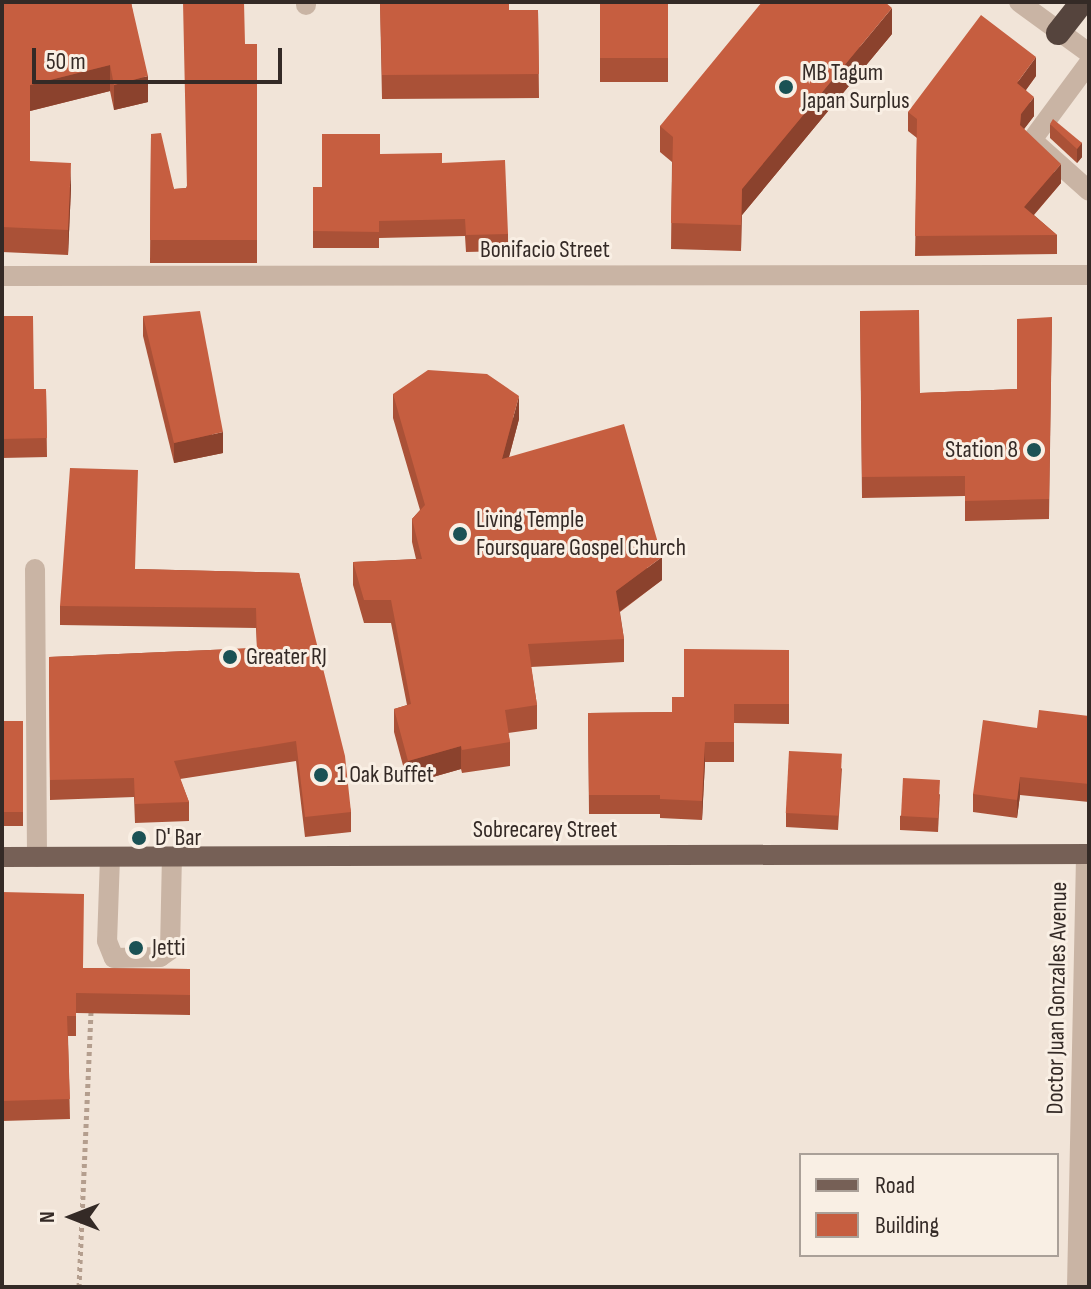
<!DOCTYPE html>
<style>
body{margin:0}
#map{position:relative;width:1091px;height:1289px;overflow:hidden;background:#f1e4d8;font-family:"Sofia Sans Condensed",sans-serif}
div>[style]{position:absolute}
.path>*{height:5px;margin-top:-2.5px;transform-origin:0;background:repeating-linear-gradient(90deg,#b49e8e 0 4px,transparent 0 8px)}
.minor>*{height:20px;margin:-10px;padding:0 10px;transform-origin:10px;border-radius:10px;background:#c9b4a4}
.major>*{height:20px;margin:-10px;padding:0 10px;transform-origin:10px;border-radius:10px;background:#766056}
.highway>*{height:24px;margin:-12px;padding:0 12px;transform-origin:12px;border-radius:12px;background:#55443d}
.wall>*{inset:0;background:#aa5137;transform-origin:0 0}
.shaded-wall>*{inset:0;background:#8b422d}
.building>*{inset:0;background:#c65e40;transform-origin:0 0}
.dots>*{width:22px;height:22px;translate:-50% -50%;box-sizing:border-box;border:4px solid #f9efe4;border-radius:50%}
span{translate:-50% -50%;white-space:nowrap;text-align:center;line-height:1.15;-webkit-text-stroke:6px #f9efe4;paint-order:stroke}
.poi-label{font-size:24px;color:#342a26}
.left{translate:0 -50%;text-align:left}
.right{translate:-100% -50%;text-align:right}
.street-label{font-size:24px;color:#342a26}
.frame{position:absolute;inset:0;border:4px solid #342a26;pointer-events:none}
.legend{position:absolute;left:799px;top:1153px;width:260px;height:104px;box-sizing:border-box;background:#f9efe4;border:2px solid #aaa098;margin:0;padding:10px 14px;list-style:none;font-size:24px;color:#342a26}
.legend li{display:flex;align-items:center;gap:16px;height:40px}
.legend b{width:40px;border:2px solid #aaa098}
.north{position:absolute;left:32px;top:1177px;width:80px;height:80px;-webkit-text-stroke:6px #f9efe4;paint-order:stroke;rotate:270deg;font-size:22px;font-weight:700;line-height:32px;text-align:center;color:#342a26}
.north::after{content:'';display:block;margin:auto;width:28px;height:36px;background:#342a26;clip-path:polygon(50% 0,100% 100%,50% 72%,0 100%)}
.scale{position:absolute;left:32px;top:48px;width:250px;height:36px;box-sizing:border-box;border:4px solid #342a26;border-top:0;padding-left:10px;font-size:24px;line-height:28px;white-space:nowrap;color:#342a26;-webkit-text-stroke:6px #f9efe4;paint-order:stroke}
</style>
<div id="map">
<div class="path">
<i style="left:79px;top:1287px;width:279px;rotate:-87.5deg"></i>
</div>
<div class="minor">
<i style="left:306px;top:2px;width:3px;rotate:90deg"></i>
<i style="left:1019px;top:2px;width:87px;rotate:36.1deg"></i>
<i style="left:1089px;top:63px;width:96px;rotate:126.5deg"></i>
<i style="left:1032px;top:140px;width:76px;rotate:41.8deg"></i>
<i style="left:2px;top:276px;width:1087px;rotate:-0.05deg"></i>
<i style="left:35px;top:569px;width:288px;rotate:89.6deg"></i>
<i style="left:110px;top:857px;width:84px;rotate:92deg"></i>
<i style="left:107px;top:941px;width:18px;rotate:68deg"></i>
<i style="left:114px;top:958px;width:46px;rotate:-1.2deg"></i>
<i style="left:160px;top:957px;width:12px;rotate:-35deg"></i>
<i style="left:170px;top:950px;width:93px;rotate:-88.8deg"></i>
<i style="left:1077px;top:1287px;width:433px;rotate:-88.8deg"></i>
</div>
<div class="major">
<i style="left:2px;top:857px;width:1087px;rotate:-0.16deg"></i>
</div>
<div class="highway">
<i style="left:1058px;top:33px;width:39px;rotate:-52deg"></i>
</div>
<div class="wall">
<i style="clip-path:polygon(2px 2px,131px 2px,148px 102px,114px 110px,110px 91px,30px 111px,30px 161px,71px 188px,68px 255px,2px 252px)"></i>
<i style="clip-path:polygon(380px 2px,509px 2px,509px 10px,538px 10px,539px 98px,382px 99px)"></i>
<i style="left:600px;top:2px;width:68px;height:80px"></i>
<i style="clip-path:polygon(892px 34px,742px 215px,741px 251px,671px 249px,672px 162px,660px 152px,660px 126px)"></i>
<i style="clip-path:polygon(245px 44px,257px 44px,257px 263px,150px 263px,151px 134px,174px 189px,186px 188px)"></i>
<i style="clip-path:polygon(1036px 76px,1026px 90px,1034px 116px,1024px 129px,1061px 183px,1034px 215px,1057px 235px,1057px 254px,915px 256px,917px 138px,908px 131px,908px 112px)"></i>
<i style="clip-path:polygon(1050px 124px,1082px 143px,1082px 157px,1077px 163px,1050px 138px)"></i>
<i style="clip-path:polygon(380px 154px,442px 163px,508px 234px,508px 251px,466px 252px,465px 236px,379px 238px,379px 248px,313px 248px,313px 187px,322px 187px)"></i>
<i style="clip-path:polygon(860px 311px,920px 393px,1017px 389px,1052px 317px,1049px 519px,965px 521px,965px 496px,862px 498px)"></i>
<i style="clip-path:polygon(2px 316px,34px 389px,46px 389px,47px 457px,2px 458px)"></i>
<i style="clip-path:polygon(143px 316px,223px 453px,174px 463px,143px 336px)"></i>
<i style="clip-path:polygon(393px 394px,519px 419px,509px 457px,662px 580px,620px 612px,624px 639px,624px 662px,531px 667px,537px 705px,537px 729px,508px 733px,510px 742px,510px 766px,462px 773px,461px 769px,408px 784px,394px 732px,394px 709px,407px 705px,391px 623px,364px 623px,353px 585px,353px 562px,416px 559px,412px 542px,412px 519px,420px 510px,393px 418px)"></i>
<i style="clip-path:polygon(136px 569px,299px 573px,351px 812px,351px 832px,305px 837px,296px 761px,180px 779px,189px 802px,189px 821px,135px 823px,134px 797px,50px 800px,49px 657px,257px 648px,256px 628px,60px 625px,60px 606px)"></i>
<i style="clip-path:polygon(789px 650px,789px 724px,734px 723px,734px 762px,705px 762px,702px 820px,660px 818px,660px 814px,589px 814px,588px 713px,672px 712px,684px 697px)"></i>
<i style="clip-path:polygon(1089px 716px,1089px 802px,1020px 795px,1017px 818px,973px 812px,973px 794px)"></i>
<i style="left:2px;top:721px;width:21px;height:105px"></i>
<i style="clip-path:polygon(842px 768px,838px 830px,786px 827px,786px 813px)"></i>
<i style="clip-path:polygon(940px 794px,938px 832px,900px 830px,900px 816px)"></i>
<i style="clip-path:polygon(2px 892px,83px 968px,190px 969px,190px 1015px,76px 1013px,76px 1036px,68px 1036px,70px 1119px,2px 1121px)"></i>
</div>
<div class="shaded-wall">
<i style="clip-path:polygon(892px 8px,892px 34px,742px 215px,741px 251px,742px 189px)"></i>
<i style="clip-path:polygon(1036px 57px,1036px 76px,1017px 102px,1017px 83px)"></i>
<i style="clip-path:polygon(110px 65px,110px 91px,30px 111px,30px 85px)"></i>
<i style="clip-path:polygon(148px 76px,148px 102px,114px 110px,114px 85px)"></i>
<i style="clip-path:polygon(1034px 97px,1034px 116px,1021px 133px,1020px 125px,1021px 114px)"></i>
<i style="clip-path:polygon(1082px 143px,1082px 157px,1077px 163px,1077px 149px)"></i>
<i style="clip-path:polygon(71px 163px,71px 188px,68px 255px,68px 230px)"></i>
<i style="clip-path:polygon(1061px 164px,1061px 183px,1024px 226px,1024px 207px)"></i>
<i style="clip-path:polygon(519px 396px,519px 419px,502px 483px,502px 459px)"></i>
<i style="clip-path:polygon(223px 432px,223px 453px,174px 463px,174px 443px)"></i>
<i style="clip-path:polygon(662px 557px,662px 580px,616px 614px,616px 591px)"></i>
<i style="clip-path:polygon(705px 742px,705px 762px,702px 820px,702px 801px)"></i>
<i style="clip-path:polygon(461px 746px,461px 769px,408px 784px,408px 761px)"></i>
<i style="clip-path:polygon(1020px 777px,1020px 795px,1017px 818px,1017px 800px)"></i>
</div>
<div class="building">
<i style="clip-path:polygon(2px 2px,131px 2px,148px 76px,114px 85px,110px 65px,30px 85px,30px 161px,71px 163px,68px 230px,2px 227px)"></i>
<i style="clip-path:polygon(183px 2px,244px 2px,245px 44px,257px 44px,257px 240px,150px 240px,151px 134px,161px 133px,174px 189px,187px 188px)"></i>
<i style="clip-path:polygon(380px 2px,509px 2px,509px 10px,538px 10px,539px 74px,382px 75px)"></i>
<i style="left:600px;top:2px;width:68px;height:56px"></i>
<i style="clip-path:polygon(762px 2px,885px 2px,892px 8px,742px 189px,741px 225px,671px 223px,673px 137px,660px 126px)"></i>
<i style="clip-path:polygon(981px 15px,1036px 57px,1017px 83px,1034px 97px,1021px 114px,1020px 125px,1061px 164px,1024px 207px,1057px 235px,915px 236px,917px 119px,908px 112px)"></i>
<i style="clip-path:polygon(1053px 119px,1082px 143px,1077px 149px,1050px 124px)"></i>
<i style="clip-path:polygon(322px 134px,380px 134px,380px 154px,442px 153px,442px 163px,505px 160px,508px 234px,466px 235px,465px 219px,379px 221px,379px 232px,313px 231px,313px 187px,322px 187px)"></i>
<i style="clip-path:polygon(919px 310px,920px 393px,1017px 389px,1017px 319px,1052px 317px,1049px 499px,965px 501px,965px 476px,862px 477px,860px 311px)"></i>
<i style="clip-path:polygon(200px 311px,223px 432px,174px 443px,143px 316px)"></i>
<i style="clip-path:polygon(2px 316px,33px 316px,34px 389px,46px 389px,47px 438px,2px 439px)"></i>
<i style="clip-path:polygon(428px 370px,487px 374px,519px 396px,502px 459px,624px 424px,662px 557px,616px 591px,624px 639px,528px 644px,537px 705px,505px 710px,510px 742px,462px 750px,461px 746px,408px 761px,394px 709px,411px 704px,391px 600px,364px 600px,353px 562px,422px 559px,412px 519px,425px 505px,393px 394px)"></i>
<i style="clip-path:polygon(70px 468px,138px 470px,135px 569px,299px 573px,345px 756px,351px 812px,305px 817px,296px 741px,174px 761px,189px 802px,135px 804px,134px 778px,50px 780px,49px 657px,257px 648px,256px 608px,60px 606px)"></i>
<i style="clip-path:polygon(684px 649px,789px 650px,789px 704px,734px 704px,734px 742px,705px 742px,702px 801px,660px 799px,660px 795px,589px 795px,588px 713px,672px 712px,672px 697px,684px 697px)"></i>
<i style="clip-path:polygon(1039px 710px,1089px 716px,1089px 784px,1020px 777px,1017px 800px,973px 794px,983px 720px,1037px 728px)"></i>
<i style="left:2px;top:721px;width:21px;height:91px"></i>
<i style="left:789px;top:751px;width:53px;height:62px;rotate:3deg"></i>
<i style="left:903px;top:778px;width:37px;height:38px;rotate:3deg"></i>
<i style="clip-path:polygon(2px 892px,84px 894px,83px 968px,190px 969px,190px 995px,76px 993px,76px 1016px,67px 1016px,70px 1099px,2px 1101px)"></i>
</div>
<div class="dots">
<i style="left:786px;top:87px;background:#1b5255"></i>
<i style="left:1034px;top:450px;background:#1b5255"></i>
<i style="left:460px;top:534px;background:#1b5255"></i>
<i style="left:230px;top:657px;background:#1b5255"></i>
<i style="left:321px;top:775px;background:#1b5255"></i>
<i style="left:139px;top:838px;background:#1b5255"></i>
<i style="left:136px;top:948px;background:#1b5255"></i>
</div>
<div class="poi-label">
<span class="left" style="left:802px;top:87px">MB Tagum<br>Japan Surplus</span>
<span class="right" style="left:1018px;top:450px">Station 8</span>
<span class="left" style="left:476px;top:534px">Living Temple<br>Foursquare Gospel Church</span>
<span class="left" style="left:246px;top:657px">Greater RJ</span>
<span class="left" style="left:337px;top:775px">1 Oak Buffet</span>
<span class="left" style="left:155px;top:838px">D' Bar</span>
<span class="left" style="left:152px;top:948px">Jetti</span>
</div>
<div class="street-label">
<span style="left:545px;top:250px">Bonifacio Street</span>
<span style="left:545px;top:830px">Sobrecarey Street</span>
<span style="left:1057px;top:998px;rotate:-89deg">Doctor Juan Gonzales Avenue</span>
</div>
<div class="frame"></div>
<ul class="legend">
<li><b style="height:10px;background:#766056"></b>Road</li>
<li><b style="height:22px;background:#c65e40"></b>Building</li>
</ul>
<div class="north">N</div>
<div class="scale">50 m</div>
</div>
